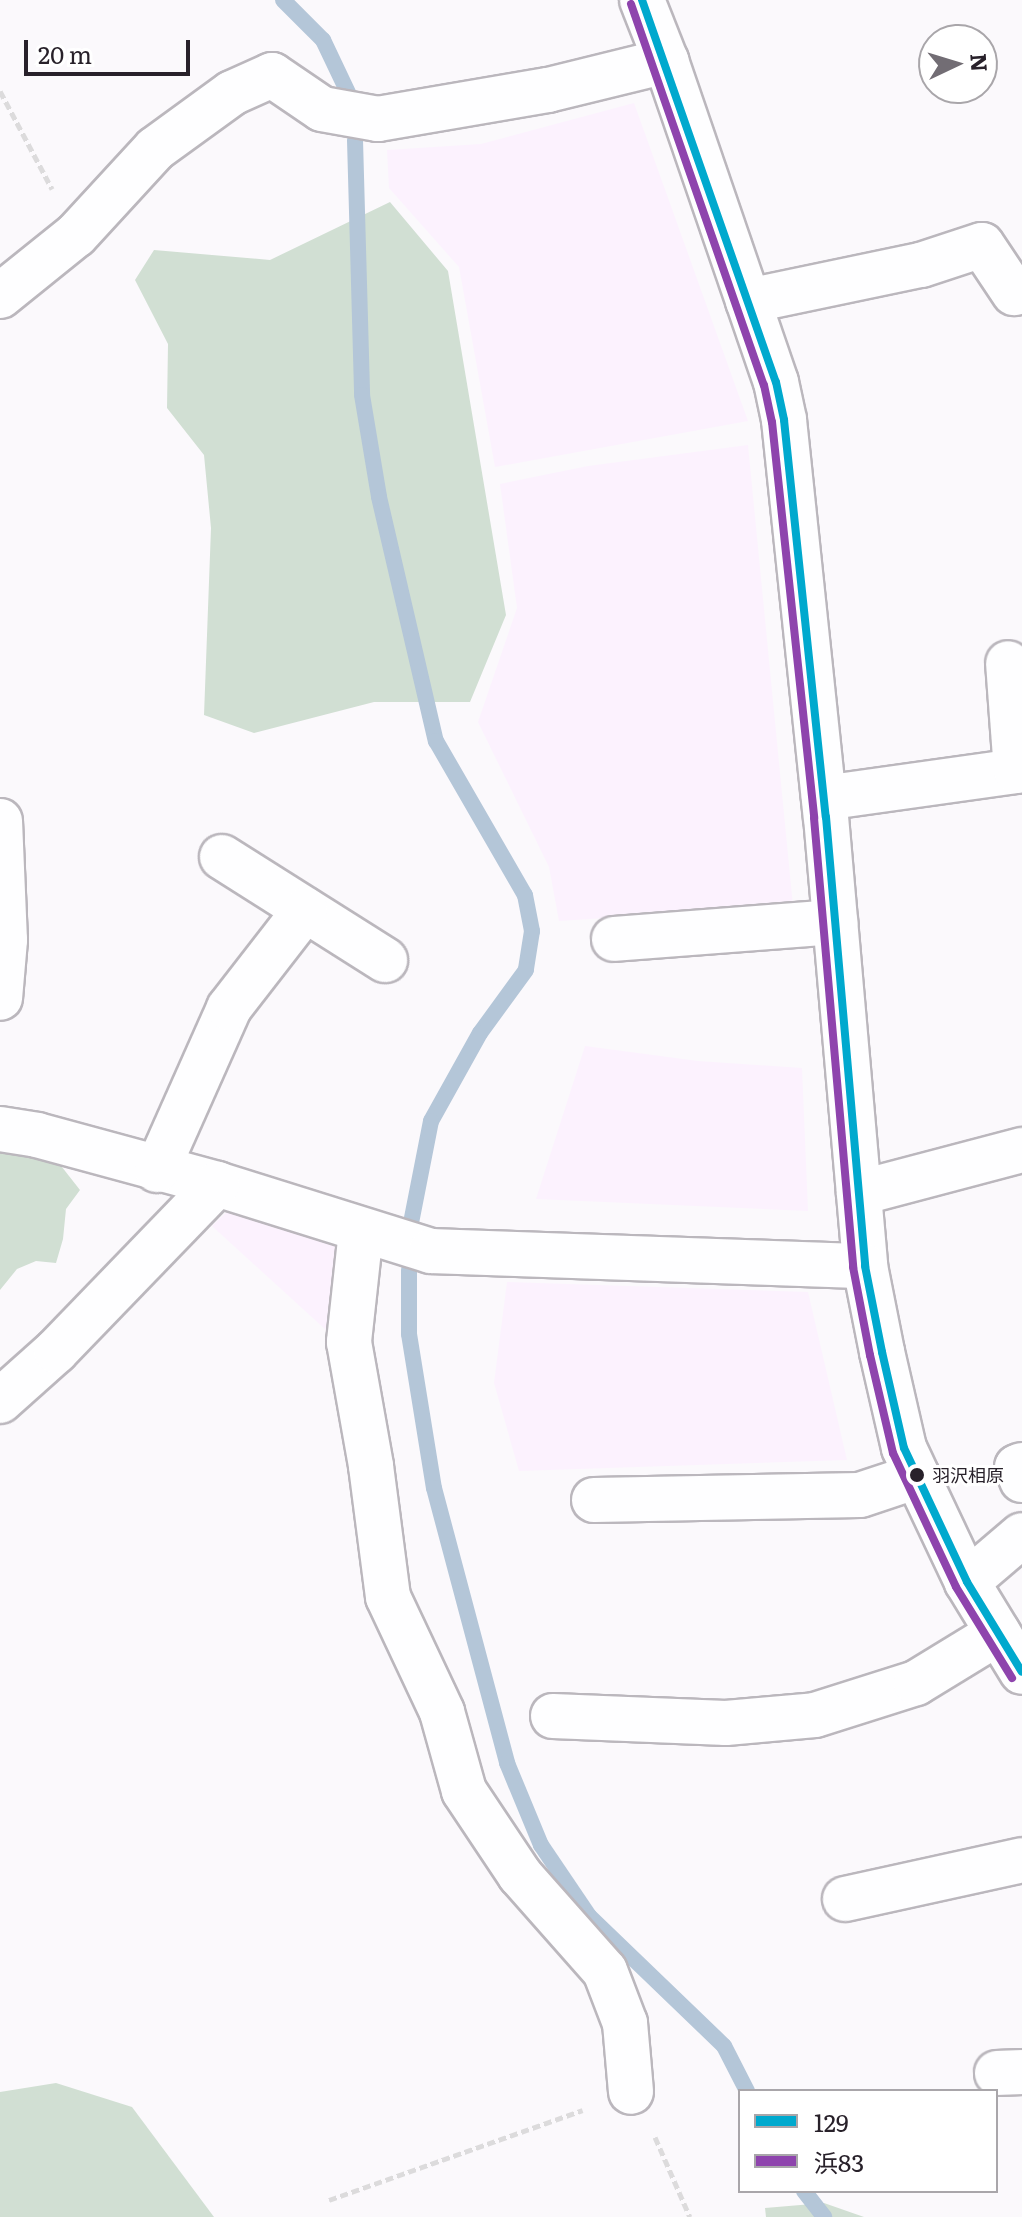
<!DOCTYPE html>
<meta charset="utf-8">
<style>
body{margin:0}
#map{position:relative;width:1022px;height:2217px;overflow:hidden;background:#fbf9fc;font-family:Literata,"Noto Sans JP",serif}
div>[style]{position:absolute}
.built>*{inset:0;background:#fcf2fe}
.forest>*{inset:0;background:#d1dfd3}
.stream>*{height:16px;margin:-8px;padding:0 8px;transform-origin:8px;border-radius:8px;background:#b4c6d8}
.path>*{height:5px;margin-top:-2.5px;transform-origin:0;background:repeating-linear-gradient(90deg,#dcdbdc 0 8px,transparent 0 12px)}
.roads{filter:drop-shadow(2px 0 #bbb7bd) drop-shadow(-2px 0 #bbb7bd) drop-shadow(0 2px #bbb7bd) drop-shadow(0 -2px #bbb7bd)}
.minor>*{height:44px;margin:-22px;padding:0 22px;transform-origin:22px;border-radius:22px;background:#fefeff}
.bus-1>*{height:8px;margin:-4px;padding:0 4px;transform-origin:4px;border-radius:4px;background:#00a9ce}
.bus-2>*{height:8px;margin:-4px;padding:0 4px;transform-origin:4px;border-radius:4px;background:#8e44ad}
.dots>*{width:22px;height:22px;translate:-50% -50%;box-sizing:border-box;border:4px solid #fff;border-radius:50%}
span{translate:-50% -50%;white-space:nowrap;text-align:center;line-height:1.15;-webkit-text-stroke:6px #fff;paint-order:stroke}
.bus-label{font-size:18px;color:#28212a}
.left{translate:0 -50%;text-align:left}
.legend{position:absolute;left:738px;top:2089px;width:260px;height:104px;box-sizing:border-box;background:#fff;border:2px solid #a9a6aa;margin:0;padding:10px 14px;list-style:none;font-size:24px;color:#28212a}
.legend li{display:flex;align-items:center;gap:16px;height:40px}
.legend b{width:40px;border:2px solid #a9a6aa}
.north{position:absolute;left:918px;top:24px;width:80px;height:80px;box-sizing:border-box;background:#fff;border:2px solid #a9a6aa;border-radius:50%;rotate:86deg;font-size:22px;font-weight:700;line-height:32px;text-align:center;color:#28212a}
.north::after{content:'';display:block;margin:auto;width:28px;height:36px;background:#726d74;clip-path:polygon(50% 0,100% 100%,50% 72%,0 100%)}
.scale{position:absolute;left:24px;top:40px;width:166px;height:36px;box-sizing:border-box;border:4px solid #28212a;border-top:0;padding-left:10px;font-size:24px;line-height:28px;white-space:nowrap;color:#28212a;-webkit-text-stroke:6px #fff;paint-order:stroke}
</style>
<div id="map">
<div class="built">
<i style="clip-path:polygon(634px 103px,748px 421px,495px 467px,459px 267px,389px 188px,387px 150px,481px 144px)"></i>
<i style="clip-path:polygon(748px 445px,793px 906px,559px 921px,549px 867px,478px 722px,517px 608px,500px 484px,588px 466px)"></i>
<i style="clip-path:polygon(585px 1046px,698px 1061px,802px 1068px,808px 1211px,536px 1199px)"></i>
<i style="clip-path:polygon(235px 1204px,343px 1237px,337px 1317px,326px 1330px,212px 1226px)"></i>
<i style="clip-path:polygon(507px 1282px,808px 1292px,847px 1460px,519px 1471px,494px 1383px)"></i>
</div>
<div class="forest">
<i style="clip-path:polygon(390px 202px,448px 271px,506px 615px,470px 702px,374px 702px,254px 733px,204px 715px,211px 528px,204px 455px,167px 408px,168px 344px,135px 280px,154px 250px,270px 260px)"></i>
<i style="clip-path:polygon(0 1144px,58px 1162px,80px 1190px,66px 1209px,63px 1239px,56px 1263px,36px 1261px,17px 1269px,0 1290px)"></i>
<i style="clip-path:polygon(56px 2083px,132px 2107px,214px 2217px,0 2217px,0 2092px)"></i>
<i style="clip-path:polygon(824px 2203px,864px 2217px,766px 2217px,765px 2208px)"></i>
</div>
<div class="stream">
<i style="left:283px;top:0;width:57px;rotate:45deg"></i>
<i style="left:323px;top:40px;width:68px;rotate:64.6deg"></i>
<i style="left:355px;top:140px;width:255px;rotate:88.4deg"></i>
<i style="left:362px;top:395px;width:103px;rotate:80.5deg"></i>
<i style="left:379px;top:497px;width:251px;rotate:76.9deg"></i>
<i style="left:436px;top:741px;width:178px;rotate:60deg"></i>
<i style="left:525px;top:895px;width:37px;rotate:79deg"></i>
<i style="left:532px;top:931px;width:39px;rotate:99deg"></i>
<i style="left:526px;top:970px;width:78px;rotate:126.1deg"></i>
<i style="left:480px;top:1033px;width:101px;rotate:119.1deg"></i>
<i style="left:431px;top:1121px;width:104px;rotate:101.1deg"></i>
<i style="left:409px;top:1270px;width:64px;rotate:90deg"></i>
<i style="left:409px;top:1334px;width:156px;rotate:80.8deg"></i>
<i style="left:434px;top:1488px;width:285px;rotate:75.1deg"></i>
<i style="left:507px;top:1763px;width:89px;rotate:67.5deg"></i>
<i style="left:541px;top:1845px;width:86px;rotate:55.9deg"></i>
<i style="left:589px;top:1916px;width:187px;rotate:43.9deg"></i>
<i style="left:724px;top:2046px;width:51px;rotate:62.9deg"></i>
<i style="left:804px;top:2191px;width:33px;rotate:52deg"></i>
</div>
<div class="path">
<i style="left:0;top:91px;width:111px;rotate:62deg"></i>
<i style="left:655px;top:2137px;width:87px;rotate:66.4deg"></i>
<i style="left:329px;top:2200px;width:269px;rotate:-19.5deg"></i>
</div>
<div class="roads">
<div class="minor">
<i style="left:642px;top:0;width:66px;rotate:68.5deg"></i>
<i style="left:666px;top:61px;width:339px;rotate:71.1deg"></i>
<i style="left:776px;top:382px;width:39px;rotate:78deg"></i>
<i style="left:784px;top:420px;width:399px;rotate:84deg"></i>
<i style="left:826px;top:817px;width:451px;rotate:85deg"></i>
<i style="left:865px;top:1266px;width:88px;rotate:78.8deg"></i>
<i style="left:882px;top:1352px;width:98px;rotate:77.1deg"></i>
<i style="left:904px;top:1448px;width:31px;rotate:65deg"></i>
<i style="left:917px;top:1476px;width:117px;rotate:64.7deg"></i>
<i style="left:967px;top:1582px;width:105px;rotate:58.6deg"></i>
<i style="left:0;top:296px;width:97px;rotate:-38.8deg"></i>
<i style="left:76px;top:235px;width:117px;rotate:-47.4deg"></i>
<i style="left:155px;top:149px;width:95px;rotate:-36deg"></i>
<i style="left:232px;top:93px;width:44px;rotate:-24.2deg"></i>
<i style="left:272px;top:75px;width:60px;rotate:34.2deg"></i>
<i style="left:322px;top:109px;width:57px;rotate:10.1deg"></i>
<i style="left:378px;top:119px;width:172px;rotate:-9.7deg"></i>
<i style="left:548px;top:90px;width:122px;rotate:-13.8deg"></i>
<i style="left:748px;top:301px;width:177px;rotate:-11.8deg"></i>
<i style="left:921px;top:265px;width:64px;rotate:-18.2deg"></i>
<i style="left:982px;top:245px;width:58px;rotate:56.3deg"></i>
<i style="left:824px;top:798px;width:194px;rotate:-8deg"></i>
<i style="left:1016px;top:771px;width:108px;rotate:-94.2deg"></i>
<i style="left:0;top:821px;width:119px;rotate:87.6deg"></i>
<i style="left:5px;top:940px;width:58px;rotate:94.9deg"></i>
<i style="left:222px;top:857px;width:193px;rotate:32.3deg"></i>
<i style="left:614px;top:939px;width:222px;rotate:-4.4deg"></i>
<i style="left:0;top:1129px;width:37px;rotate:9deg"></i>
<i style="left:37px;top:1135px;width:187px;rotate:15.2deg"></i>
<i style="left:217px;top:1184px;width:224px;rotate:17.4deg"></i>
<i style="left:431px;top:1251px;width:434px;rotate:2deg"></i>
<i style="left:157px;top:1170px;width:177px;rotate:-66deg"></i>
<i style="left:229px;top:1008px;width:124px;rotate:-52.2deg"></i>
<i style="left:859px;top:1193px;width:169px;rotate:-14.8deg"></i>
<i style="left:361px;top:1231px;width:112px;rotate:96.2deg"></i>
<i style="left:349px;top:1342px;width:126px;rotate:79.9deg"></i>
<i style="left:371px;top:1466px;width:132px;rotate:82.6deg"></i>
<i style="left:388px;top:1597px;width:127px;rotate:64.8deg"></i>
<i style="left:442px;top:1712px;width:82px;rotate:74.4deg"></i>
<i style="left:464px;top:1791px;width:101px;rotate:56.3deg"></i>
<i style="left:520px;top:1875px;width:128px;rotate:48.5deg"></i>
<i style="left:605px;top:1971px;width:56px;rotate:69deg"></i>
<i style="left:625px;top:2023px;width:69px;rotate:85deg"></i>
<i style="left:0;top:1401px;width:75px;rotate:-41.8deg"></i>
<i style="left:56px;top:1351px;width:232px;rotate:-46deg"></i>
<i style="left:1022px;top:1465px;width:5px;rotate:158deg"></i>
<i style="left:1017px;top:1467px;width:14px;rotate:69deg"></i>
<i style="left:594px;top:1500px;width:266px;rotate:-1.1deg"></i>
<i style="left:860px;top:1495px;width:60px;rotate:-18.4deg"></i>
<i style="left:967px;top:1582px;width:72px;rotate:-40.5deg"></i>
<i style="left:553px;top:1716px;width:173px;rotate:2.3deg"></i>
<i style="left:726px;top:1723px;width:89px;rotate:-5.1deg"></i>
<i style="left:815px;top:1715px;width:106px;rotate:-17.6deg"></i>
<i style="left:916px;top:1683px;width:96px;rotate:-31.4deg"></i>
<i style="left:845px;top:1899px;width:181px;rotate:-12.4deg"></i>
<i style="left:997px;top:2073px;width:25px;rotate:-2deg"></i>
</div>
</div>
<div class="bus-1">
<i style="left:642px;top:0;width:405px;rotate:70.7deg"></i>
<i style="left:776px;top:382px;width:39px;rotate:78deg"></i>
<i style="left:784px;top:420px;width:399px;rotate:84deg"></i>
<i style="left:826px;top:817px;width:451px;rotate:85deg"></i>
<i style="left:865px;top:1266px;width:88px;rotate:78.8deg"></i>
<i style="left:882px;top:1352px;width:98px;rotate:77.1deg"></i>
<i style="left:904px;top:1448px;width:148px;rotate:64.8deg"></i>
<i style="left:967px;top:1582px;width:105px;rotate:58.6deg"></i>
</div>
<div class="bus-2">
<i style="left:631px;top:4px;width:404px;rotate:70.8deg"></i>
<i style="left:764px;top:385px;width:38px;rotate:78deg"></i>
<i style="left:772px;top:422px;width:398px;rotate:83.9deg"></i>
<i style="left:814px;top:818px;width:451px;rotate:85deg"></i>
<i style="left:853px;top:1267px;width:90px;rotate:79.1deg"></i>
<i style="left:870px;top:1355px;width:101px;rotate:76.8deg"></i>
<i style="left:893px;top:1453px;width:148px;rotate:64.8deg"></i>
<i style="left:956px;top:1587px;width:107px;rotate:58.4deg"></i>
</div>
<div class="dots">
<i style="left:917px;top:1475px;background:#28212a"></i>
</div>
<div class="bus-label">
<span class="left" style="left:932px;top:1475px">羽沢相原</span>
</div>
<ul class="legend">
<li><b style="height:10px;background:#00a9ce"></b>129</li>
<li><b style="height:10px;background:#8e44ad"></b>浜83</li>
</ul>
<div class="north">N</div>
<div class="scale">20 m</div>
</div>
